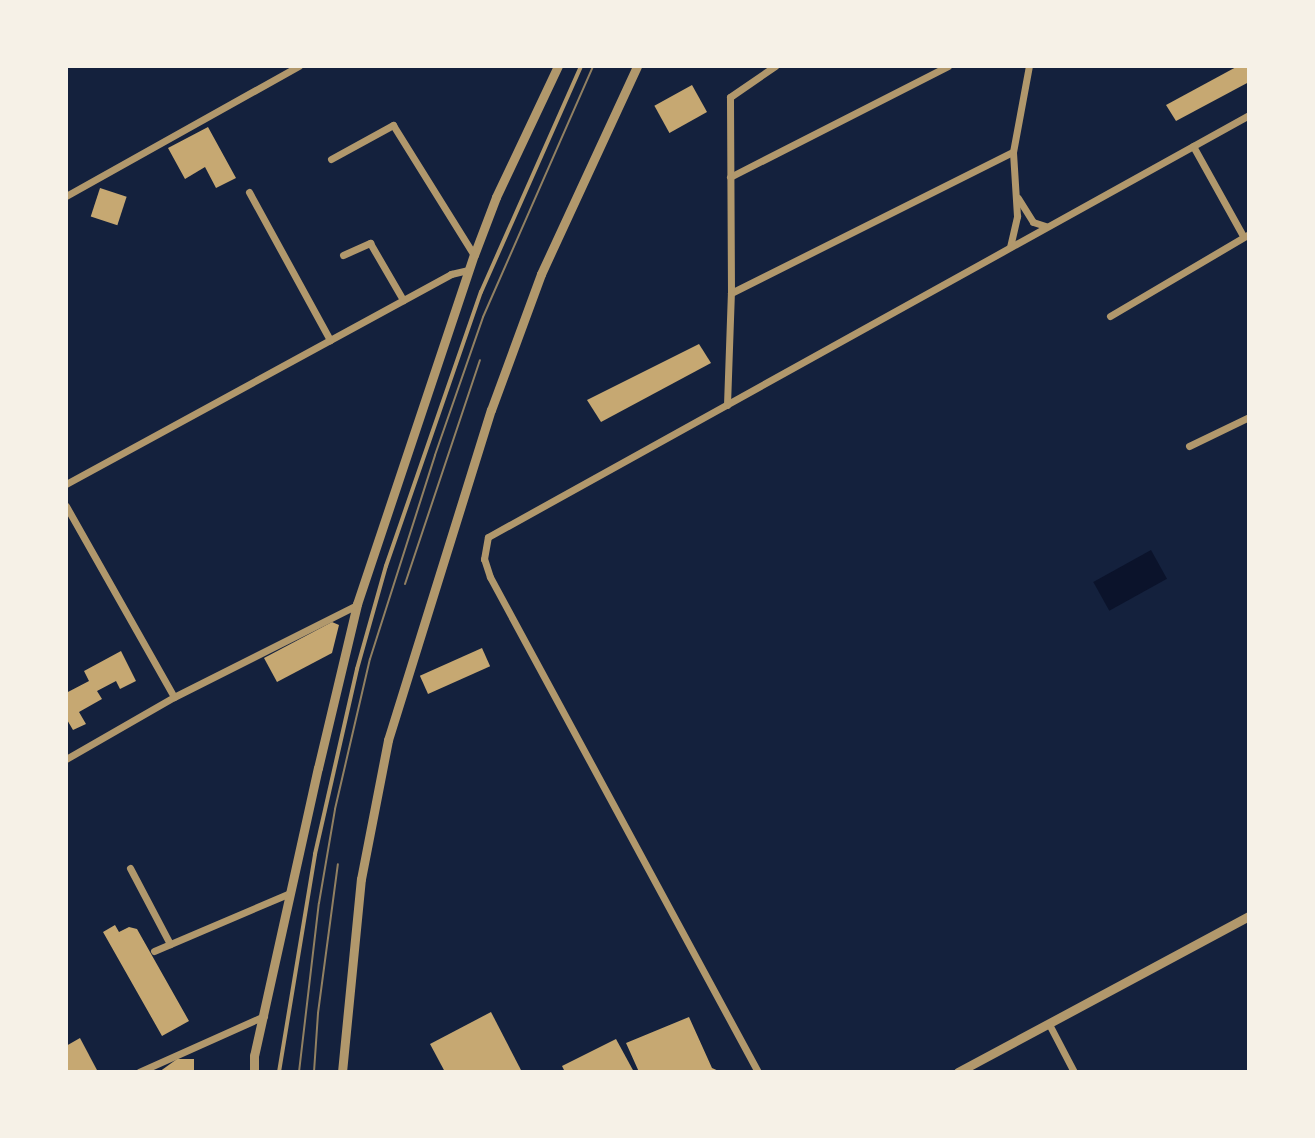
<!DOCTYPE html>
<style>
body{margin:0}
#map{position:relative;width:1315px;height:1138px;overflow:hidden;background:#14213d;font-family:Overpass,sans-serif}
div>[style]{position:absolute}
.water>*{inset:0;background:#0b132b;transform-origin:0 0}
.building>*{inset:0;background:#c6a872;transform-origin:0 0}
.service>*{height:4px;margin:-2px;padding:0 2px;transform-origin:2px;border-radius:2px;background:#b1986c}
.minor>*{height:7px;margin:-3.5px;padding:0 3.5px;transform-origin:3.5px;border-radius:3.5px;background:#b1986c}
.tertiary>*{height:9px;margin:-4.5px;padding:0 4.5px;transform-origin:4.5px;border-radius:4.5px;background:#b1986c}
.tram>*{height:2px;margin:-1px;padding:0 1px;transform-origin:1px;border-radius:1px;background:#918062}
span{translate:-50% -50%;white-space:nowrap;text-align:center;line-height:1.15;-webkit-text-stroke:7px #f6f1e7;paint-order:stroke}
.frame{position:absolute;inset:0;border:68px solid #f6f1e7;pointer-events:none}
</style>
<div id="map">
<div class="water">
<i style="left:1151px;top:550px;width:33px;height:66px;rotate:61deg"></i>
</div>
<div class="building">
<i style="clip-path:polygon(1238px 66px,1249px 66px,1249px 82px,1176px 121px,1166px 105px)"></i>
<i style="left:692px;top:85px;width:31px;height:43px;rotate:61deg"></i>
<i style="clip-path:polygon(208px 127px,236px 178px,216px 188px,205px 167px,185px 179px,168px 148px)"></i>
<i style="left:100px;top:188px;width:28px;height:30px;rotate:18deg"></i>
<i style="clip-path:polygon(699px 344px,711px 363px,601px 422px,587px 400px)"></i>
<i style="clip-path:polygon(332px 622px,339px 625px,332px 653px,277px 682px,264px 658px)"></i>
<i style="left:482px;top:648px;width:20px;height:68px;rotate:66deg"></i>
<i style="clip-path:polygon(121px 651px,136px 681px,120px 689px,116px 681px,97px 691px,102px 699px,79px 712px,86px 724px,73px 730px,66px 718px,66px 693px,89px 681px,84px 671px)"></i>
<i style="clip-path:polygon(115px 925px,119px 932px,129px 927px,137px 929px,189px 1021px,162px 1036px,103px 932px)"></i>
<i style="clip-path:polygon(491px 1012px,522px 1072px,445px 1072px,430px 1044px)"></i>
<i style="clip-path:polygon(689px 1017px,712px 1068px,721px 1072px,639px 1072px,626px 1043px)"></i>
<i style="clip-path:polygon(80px 1038px,98px 1072px,66px 1072px,66px 1046px)"></i>
<i style="clip-path:polygon(616px 1039px,634px 1072px,565px 1072px,562px 1066px)"></i>
<i style="clip-path:polygon(177px 1059px,194px 1059px,194px 1072px,159px 1072px)"></i>
</div>
<div class="service">
<i style="left:279px;top:1072px;width:221px;rotate:-80.6deg"></i>
<i style="left:315px;top:854px;width:190px;rotate:-77.2deg"></i>
<i style="left:357px;top:669px;width:107px;rotate:-74.3deg"></i>
<i style="left:386px;top:566px;width:290px;rotate:-70.9deg"></i>
<i style="left:481px;top:292px;width:247px;rotate:-66.1deg"></i>
</div>
<div class="minor">
<i style="left:1193px;top:146px;width:103px;rotate:60.9deg"></i>
<i style="left:331px;top:159px;width:71px;rotate:-28.7deg"></i>
<i style="left:393px;top:125px;width:153px;rotate:58.1deg"></i>
<i style="left:730px;top:177px;width:245px;rotate:-27deg"></i>
<i style="left:249px;top:192px;width:169px;rotate:61.3deg"></i>
<i style="left:66px;top:196px;width:267px;rotate:-29.2deg"></i>
<i style="left:1018px;top:198px;width:28px;rotate:58deg"></i>
<i style="left:1033px;top:222px;width:13px;rotate:18deg"></i>
<i style="left:1010px;top:247px;width:32px;rotate:-77deg"></i>
<i style="left:1017px;top:216px;width:64px;rotate:-93.6deg"></i>
<i style="left:1013px;top:152px;width:87px;rotate:-79.5deg"></i>
<i style="left:343px;top:255px;width:30px;rotate:-24deg"></i>
<i style="left:370px;top:243px;width:66px;rotate:59.9deg"></i>
<i style="left:731px;top:293px;width:315px;rotate:-26.6deg"></i>
<i style="left:1110px;top:316px;width:161px;rotate:-30.5deg"></i>
<i style="left:727px;top:405px;width:112px;rotate:-88deg"></i>
<i style="left:731px;top:293px;width:196px;rotate:-90.3deg"></i>
<i style="left:730px;top:97px;width:55px;rotate:-34.6deg"></i>
<i style="left:1189px;top:446px;width:67px;rotate:-25.8deg"></i>
<i style="left:66px;top:484px;width:439px;rotate:-28.6deg"></i>
<i style="left:451px;top:274px;width:18px;rotate:-13deg"></i>
<i style="left:66px;top:506px;width:219px;rotate:60.5deg"></i>
<i style="left:66px;top:759px;width:125px;rotate:-29.9deg"></i>
<i style="left:174px;top:697px;width:205px;rotate:-26.7deg"></i>
<i style="left:130px;top:868px;width:86px;rotate:62.2deg"></i>
<i style="left:154px;top:951px;width:148px;rotate:-23.1deg"></i>
<i style="left:1050px;top:1026px;width:52px;rotate:62.4deg"></i>
<i style="left:139px;top:1072px;width:137px;rotate:-24.1deg"></i>
<i style="left:758px;top:1072px;width:563px;rotate:-118.43deg"></i>
<i style="left:490px;top:577px;width:19px;rotate:-108deg"></i>
<i style="left:484px;top:559px;width:22px;rotate:-80deg"></i>
<i style="left:488px;top:537px;width:870px;rotate:-29.01deg"></i>
</div>
<div class="tertiary">
<i style="left:254px;top:1072px;width:16px;rotate:-90deg"></i>
<i style="left:254px;top:1056px;width:295px;rotate:-77.5deg"></i>
<i style="left:318px;top:768px;width:169px;rotate:-76.6deg"></i>
<i style="left:357px;top:604px;width:368px;rotate:-71.5deg"></i>
<i style="left:474px;top:255px;width:62px;rotate:-69.2deg"></i>
<i style="left:496px;top:197px;width:145px;rotate:-64.7deg"></i>
<i style="left:342px;top:1072px;width:194px;rotate:-84.4deg"></i>
<i style="left:361px;top:879px;width:142px;rotate:-79deg"></i>
<i style="left:388px;top:740px;width:346px;rotate:-72.7deg"></i>
<i style="left:491px;top:410px;width:145px;rotate:-69.8deg"></i>
<i style="left:541px;top:274px;width:229px;rotate:-65.2deg"></i>
<i style="left:958px;top:1072px;width:330px;rotate:-28.2deg"></i>
</div>
<div class="tram">
<i style="left:405px;top:584px;width:236px;rotate:-71.5deg"></i>
<i style="left:299px;top:1072px;width:170px;rotate:-83.3deg"></i>
<i style="left:319px;top:903px;width:95px;rotate:-80.3deg"></i>
<i style="left:335px;top:809px;width:154px;rotate:-76.9deg"></i>
<i style="left:370px;top:659px;width:214px;rotate:-72.3deg"></i>
<i style="left:435px;top:455px;width:146px;rotate:-70.8deg"></i>
<i style="left:483px;top:317px;width:274px;rotate:-66.3deg"></i>
<i style="left:314px;top:1072px;width:59px;rotate:-86.1deg"></i>
<i style="left:318px;top:1013px;width:150px;rotate:-82.4deg"></i>
</div>
<div class="frame"></div>
</div>
